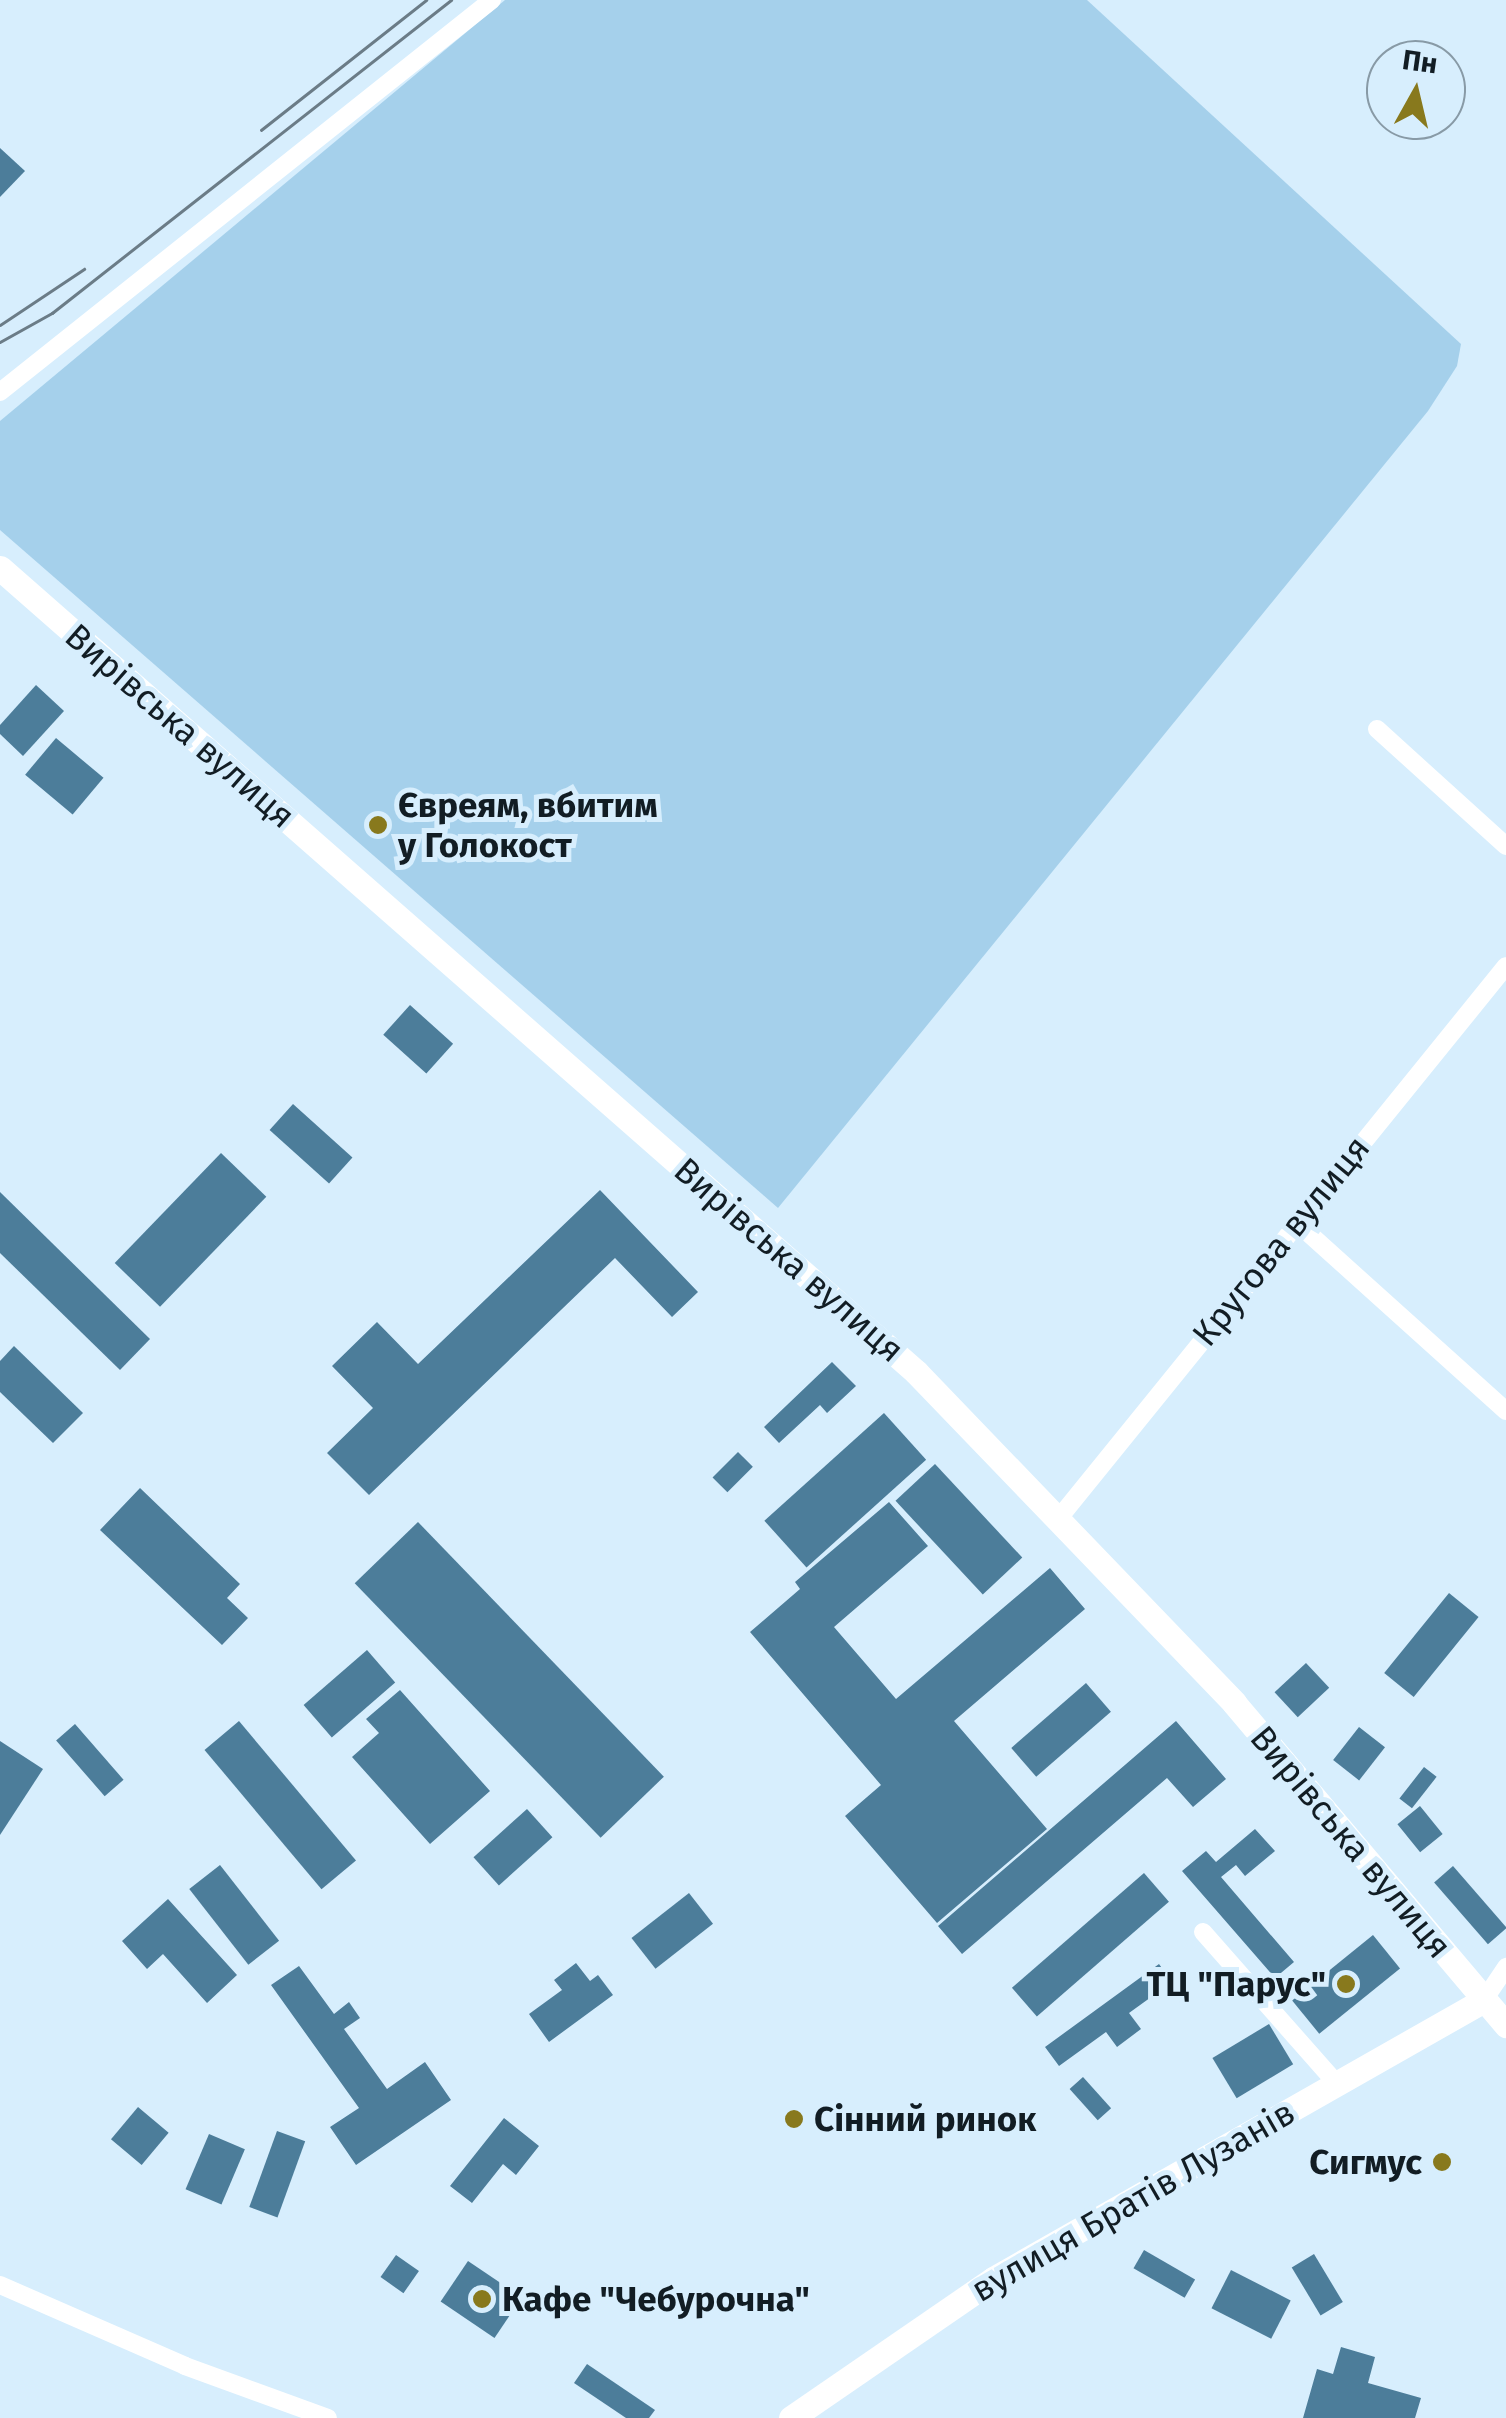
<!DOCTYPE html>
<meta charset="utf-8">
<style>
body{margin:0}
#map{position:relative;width:1506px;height:2418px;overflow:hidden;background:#d7eefd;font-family:"Fira Sans",sans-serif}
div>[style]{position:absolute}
.green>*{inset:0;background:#a5d0eb}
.building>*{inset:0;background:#4c7d9a;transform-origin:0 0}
.minor>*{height:18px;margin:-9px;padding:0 9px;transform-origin:9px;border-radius:9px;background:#fff}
.secondary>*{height:25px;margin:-12.5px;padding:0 12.5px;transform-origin:12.5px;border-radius:12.5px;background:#fff}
.tram>*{height:2.5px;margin:-1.25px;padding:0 1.25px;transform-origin:1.25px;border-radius:1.25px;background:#6b7c87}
.dots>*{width:28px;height:28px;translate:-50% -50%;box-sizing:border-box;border:5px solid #d7eefd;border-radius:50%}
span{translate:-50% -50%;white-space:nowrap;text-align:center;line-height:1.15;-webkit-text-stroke:10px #d7eefd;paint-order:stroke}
.street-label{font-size:35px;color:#121d24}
.poi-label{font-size:35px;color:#121d24;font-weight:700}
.left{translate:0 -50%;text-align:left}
.right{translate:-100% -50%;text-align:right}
.north{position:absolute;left:1366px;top:40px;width:100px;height:100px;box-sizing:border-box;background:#d7eefd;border:2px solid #889aa6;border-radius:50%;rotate:8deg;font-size:28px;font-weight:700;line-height:40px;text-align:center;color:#121d24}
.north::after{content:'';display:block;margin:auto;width:35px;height:45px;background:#88791d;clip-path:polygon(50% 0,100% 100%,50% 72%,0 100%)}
</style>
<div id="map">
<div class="green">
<i style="clip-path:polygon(505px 0,1087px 0,1461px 344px,1457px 366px,1428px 411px,778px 1208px,0 530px,0 421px)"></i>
</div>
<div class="building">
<i style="clip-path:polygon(0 148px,25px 171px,0 197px)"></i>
<i style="clip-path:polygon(36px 685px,64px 711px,23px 756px,0 734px,0 725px)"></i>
<i style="left:56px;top:738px;width:62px;height:48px;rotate:40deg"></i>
<i style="left:410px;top:1005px;width:58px;height:40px;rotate:42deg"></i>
<i style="left:293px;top:1104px;width:80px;height:35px;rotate:42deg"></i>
<i style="left:221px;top:1153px;width:63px;height:153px;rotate:44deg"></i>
<i style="clip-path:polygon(600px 1190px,698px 1292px,672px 1317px,615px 1258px,369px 1495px,327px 1453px,373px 1408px,332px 1366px,377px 1322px,418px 1364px)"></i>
<i style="clip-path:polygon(0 1192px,150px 1339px,120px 1370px,0 1253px)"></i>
<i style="clip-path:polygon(14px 1346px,83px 1413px,53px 1443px,0 1392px,0 1361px)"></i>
<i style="clip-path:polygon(832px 1362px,856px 1386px,827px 1413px,820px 1405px,779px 1443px,764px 1427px)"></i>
<i style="left:884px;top:1413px;width:63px;height:161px;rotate:48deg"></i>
<i style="left:738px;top:1452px;width:21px;height:36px;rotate:45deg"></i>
<i style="left:935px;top:1464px;width:128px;height:54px;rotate:47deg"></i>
<i style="clip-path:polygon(140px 1488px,240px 1584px,227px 1598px,248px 1618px,222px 1645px,100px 1530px)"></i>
<i style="clip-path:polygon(889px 1502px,928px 1546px,834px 1627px,896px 1699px,1050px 1568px,1085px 1609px,954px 1721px,1047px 1829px,937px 1923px,845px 1816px,881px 1785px,750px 1632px,800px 1589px,795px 1582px)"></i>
<i style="left:418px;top:1522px;width:354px;height:88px;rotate:46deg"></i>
<i style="left:1449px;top:1593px;width:38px;height:103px;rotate:39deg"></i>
<i style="left:367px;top:1650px;width:43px;height:84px;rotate:49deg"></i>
<i style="left:1306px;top:1663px;width:34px;height:43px;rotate:47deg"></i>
<i style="left:1086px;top:1683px;width:38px;height:99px;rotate:49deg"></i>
<i style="clip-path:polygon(400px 1690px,490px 1791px,430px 1844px,352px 1757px,379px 1733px,366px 1719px)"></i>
<i style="left:239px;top:1721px;width:182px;height:45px;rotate:50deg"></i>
<i style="clip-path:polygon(1176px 1721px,1226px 1779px,1193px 1807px,1167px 1778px,962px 1954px,938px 1926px)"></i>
<i style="left:75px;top:1724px;width:74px;height:25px;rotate:49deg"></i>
<i style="left:1359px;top:1727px;width:33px;height:42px;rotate:38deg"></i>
<i style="clip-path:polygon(0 1741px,43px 1769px,0 1835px)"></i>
<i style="left:1424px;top:1767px;width:16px;height:40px;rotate:38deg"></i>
<i style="left:1420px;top:1806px;width:36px;height:29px;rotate:51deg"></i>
<i style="left:527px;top:1809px;width:38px;height:72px;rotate:48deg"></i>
<i style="clip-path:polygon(1255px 1829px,1275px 1851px,1245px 1876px,1236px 1865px,1221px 1877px,1294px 1962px,1275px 1978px,1182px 1871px,1206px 1851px,1216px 1862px)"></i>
<i style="left:220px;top:1865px;width:96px;height:39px;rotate:52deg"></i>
<i style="left:1453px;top:1866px;width:82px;height:25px;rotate:49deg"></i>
<i style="left:1144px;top:1873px;width:38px;height:175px;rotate:49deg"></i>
<i style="left:689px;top:1893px;width:39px;height:73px;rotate:52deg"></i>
<i style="clip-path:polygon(168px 1899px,237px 1975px,207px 2003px,163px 1954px,147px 1969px,122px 1941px)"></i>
<i style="left:1373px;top:1935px;width:43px;height:104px;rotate:51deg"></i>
<i style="clip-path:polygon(576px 1963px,590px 1981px,598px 1975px,613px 1995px,549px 2042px,529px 2014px,562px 1990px,554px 1980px)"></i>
<i style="clip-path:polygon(1159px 1964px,1172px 1982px,1129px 2013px,1141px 2029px,1117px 2047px,1106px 2032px,1059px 2066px,1045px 2047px)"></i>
<i style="clip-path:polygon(299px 1966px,334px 2014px,349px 2002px,360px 2018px,344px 2029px,387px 2089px,425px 2062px,451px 2100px,356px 2165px,330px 2127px,359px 2108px,271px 1985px)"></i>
<i style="left:1269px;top:2024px;width:47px;height:66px;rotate:59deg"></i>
<i style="left:1083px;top:2077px;width:42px;height:18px;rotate:48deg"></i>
<i style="left:138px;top:2107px;width:40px;height:42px;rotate:40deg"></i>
<i style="clip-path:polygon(504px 2118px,539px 2146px,516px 2175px,503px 2164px,472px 2203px,450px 2186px)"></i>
<i style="left:277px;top:2131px;width:30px;height:81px;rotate:20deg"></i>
<i style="left:209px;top:2134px;width:39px;height:60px;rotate:23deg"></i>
<i style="left:1144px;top:2250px;width:59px;height:21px;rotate:30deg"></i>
<i style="left:1314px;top:2254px;width:56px;height:26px;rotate:59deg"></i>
<i style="left:396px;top:2255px;width:28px;height:27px;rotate:35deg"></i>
<i style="left:468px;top:2261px;width:65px;height:49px;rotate:34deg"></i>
<i style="left:1231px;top:2270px;width:67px;height:43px;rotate:27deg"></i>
<i style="clip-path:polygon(1341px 2347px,1375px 2357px,1368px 2383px,1421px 2398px,1415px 2418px,1303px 2418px,1317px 2369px,1333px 2374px)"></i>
<i style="clip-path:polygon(587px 2364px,655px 2410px,649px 2418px,626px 2418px,574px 2383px)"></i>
</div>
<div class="minor">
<i style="left:0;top:392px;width:629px;rotate:-38.55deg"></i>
<i style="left:1377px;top:729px;width:174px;rotate:42.2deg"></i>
<i style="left:1295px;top:1221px;width:284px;rotate:42deg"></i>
<i style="left:1059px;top:1518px;width:710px;rotate:-51deg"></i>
<i style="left:1203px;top:1932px;width:201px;rotate:48.6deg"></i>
<i style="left:1484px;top:2000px;width:40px;rotate:-56deg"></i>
<i style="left:0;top:2285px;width:202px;rotate:23.6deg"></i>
<i style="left:185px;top:2366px;width:152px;rotate:20deg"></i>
</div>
<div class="secondary">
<i style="left:0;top:568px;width:1219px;rotate:41.27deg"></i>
<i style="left:916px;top:1372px;width:459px;rotate:46.1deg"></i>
<i style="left:1234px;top:1703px;width:422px;rotate:49.8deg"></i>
<i style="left:791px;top:2418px;width:245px;rotate:-34.5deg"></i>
<i style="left:993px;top:2279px;width:565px;rotate:-29.61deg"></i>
</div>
<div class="tram">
<i style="left:261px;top:130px;width:210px;rotate:-38.2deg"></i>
<i style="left:0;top:325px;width:101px;rotate:-33.7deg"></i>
<i style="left:0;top:342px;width:60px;rotate:-29.1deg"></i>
<i style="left:52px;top:313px;width:507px;rotate:-38.11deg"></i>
</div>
<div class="dots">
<i style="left:378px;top:825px;background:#88791d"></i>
<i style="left:1346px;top:1984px;background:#88791d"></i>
<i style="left:794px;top:2119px;background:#88791d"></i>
<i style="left:1442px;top:2162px;background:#88791d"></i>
<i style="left:482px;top:2299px;background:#88791d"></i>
</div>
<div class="street-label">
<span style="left:180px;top:726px;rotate:41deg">Вирівська вулиця</span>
<span style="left:1281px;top:1241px;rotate:-51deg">Кругова вулиця</span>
<span style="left:789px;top:1260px;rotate:41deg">Вирівська вулиця</span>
<span style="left:1351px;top:1842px;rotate:50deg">Вирівська вулиця</span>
<span style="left:1133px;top:2201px;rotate:-30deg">вулиця Братів Лузанів</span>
</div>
<div class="poi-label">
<span class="left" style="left:398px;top:825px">Євреям, вбитим<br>у Голокост</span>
<span class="right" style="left:1326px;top:1984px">ТЦ "Парус"</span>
<span class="left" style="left:814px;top:2119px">Сінний ринок</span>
<span class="right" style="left:1422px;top:2162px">Сигмус</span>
<span class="left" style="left:502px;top:2299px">Кафе "Чебурочна"</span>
</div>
<div class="north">Пн</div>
</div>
